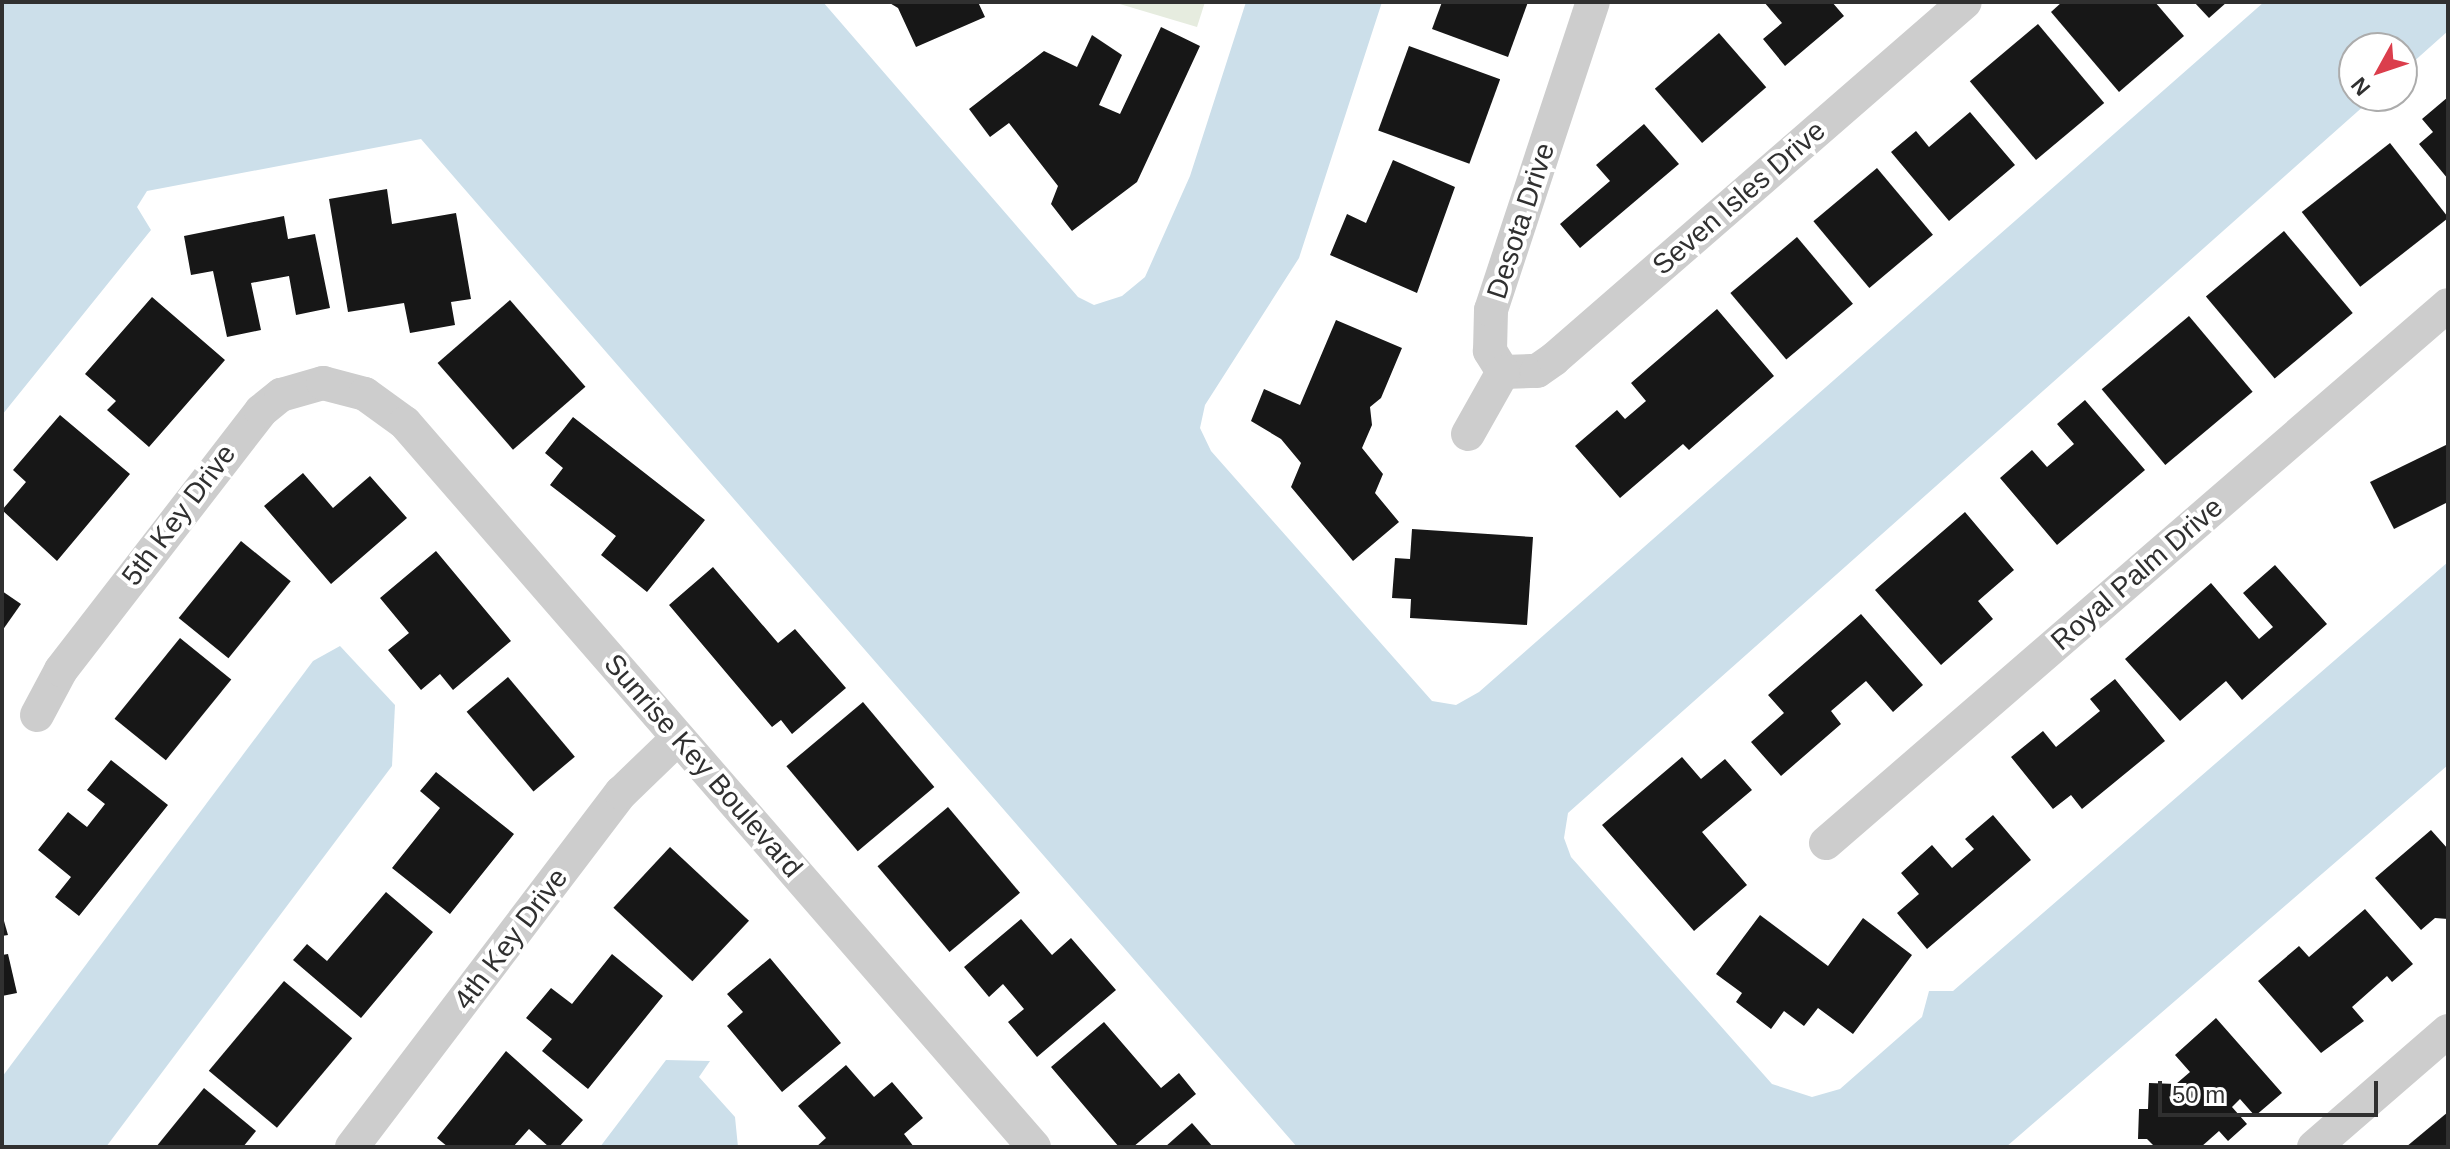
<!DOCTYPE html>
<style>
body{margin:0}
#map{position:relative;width:2450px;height:1149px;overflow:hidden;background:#fff;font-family:Helvetica,sans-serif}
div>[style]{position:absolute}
.green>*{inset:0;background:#e6ecdf}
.water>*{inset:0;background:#ccdfea}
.building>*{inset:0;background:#171717;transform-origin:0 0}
.minor>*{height:34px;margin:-17px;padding:0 17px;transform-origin:17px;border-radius:17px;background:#cdcdcd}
span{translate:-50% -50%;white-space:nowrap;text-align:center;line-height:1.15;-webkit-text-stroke:8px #fff;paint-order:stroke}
.street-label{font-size:28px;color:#303030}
.frame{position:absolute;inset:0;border:4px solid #303030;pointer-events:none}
.north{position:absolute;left:2338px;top:32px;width:80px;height:80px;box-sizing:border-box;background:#fff;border:2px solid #acacac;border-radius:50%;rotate:230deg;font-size:22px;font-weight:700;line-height:32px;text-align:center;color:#303030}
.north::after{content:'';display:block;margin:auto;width:28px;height:36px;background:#db3e4c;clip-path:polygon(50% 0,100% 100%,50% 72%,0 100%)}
.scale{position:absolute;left:2158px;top:1081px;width:220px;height:36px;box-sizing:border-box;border:4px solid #303030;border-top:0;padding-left:10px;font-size:24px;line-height:28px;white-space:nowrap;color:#303030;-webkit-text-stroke:6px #fff;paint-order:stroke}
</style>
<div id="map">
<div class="green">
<i style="clip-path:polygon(1113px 2px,1205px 2px,1197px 27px)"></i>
</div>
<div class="water">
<i style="clip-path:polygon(2px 2px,823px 2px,1078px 297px,1094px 305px,1122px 296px,1145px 277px,1190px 176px,1246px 2px,1382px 2px,1299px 258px,1205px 405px,1200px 428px,1211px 451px,1432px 701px,1456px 705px,1479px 692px,2264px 2px,2448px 2px,2448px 31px,2402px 72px,2402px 48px,2354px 48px,2354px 96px,2375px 96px,1568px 813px,1564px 838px,1571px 857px,1772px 1084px,1812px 1097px,1840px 1089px,1922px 1017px,1929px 991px,1953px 991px,2448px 562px,2448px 765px,2006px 1147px,1297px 1147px,421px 139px,147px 191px,137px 207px,151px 230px,2px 415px)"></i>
<i style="clip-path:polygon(340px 646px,395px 705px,392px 766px,106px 1147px,2px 1147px,2px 1077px,313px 661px)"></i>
<i style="clip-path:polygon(666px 1060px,710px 1061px,699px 1077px,735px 1117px,738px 1147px,600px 1147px)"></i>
</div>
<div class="building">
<i style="clip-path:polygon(888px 2px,978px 2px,985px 17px,916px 47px,898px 8px)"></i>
<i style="clip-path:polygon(1442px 2px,1528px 2px,1508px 57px,1432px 29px)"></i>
<i style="clip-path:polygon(1764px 2px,1832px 2px,1844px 16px,1785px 66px,1763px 39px,1782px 23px)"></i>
<i style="clip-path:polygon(2062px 2px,2155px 2px,2184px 36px,2119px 92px,2051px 12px)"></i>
<i style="clip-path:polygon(2194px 2px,2227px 2px,2209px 18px)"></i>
<i style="left:2038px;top:24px;width:103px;height:89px;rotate:50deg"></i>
<i style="clip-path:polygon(1161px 27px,1200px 46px,1137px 182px,1072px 231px,1051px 204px,1058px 186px,1009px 123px,990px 137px,969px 109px,1044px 51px,1077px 67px,1092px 35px,1122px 55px,1099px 105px,1120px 114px)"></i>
<i style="left:1719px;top:33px;width:72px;height:85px;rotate:49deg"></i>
<i style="left:1409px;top:46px;width:97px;height:90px;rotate:20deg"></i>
<i style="clip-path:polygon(2448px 97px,2448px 179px,2419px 144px,2433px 132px,2422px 119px)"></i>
<i style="clip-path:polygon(1970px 112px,2015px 165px,1949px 221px,1891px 152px,1916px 131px,1929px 147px)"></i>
<i style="clip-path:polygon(1644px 124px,1679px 164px,1580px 248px,1560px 224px,1610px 181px,1596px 165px)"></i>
<i style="left:2390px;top:143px;width:95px;height:112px;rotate:52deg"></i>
<i style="clip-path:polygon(1393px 160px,1455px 187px,1417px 293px,1330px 255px,1347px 214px,1366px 223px)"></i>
<i style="left:1877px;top:168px;width:87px;height:83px;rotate:50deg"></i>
<i style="clip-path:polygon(387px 189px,392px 224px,456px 213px,471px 299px,451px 302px,455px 325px,410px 333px,404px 303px,348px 312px,329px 199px)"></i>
<i style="clip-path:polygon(284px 216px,288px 239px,315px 234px,330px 308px,296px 315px,289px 276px,251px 283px,261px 330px,227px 337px,213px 271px,191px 275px,184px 236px)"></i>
<i style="left:2284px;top:231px;width:107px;height:102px;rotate:50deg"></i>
<i style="left:1797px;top:237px;width:87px;height:87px;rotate:50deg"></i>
<i style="clip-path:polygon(152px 297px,225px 360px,149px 447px,107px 410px,116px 401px,85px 374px)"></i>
<i style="left:510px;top:300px;width:115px;height:96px;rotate:49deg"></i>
<i style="clip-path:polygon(1717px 309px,1774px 376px,1689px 450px,1683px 444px,1620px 498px,1575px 446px,1617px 410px,1625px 419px,1646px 401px,1631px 383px)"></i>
<i style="left:2189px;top:316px;width:99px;height:114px;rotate:50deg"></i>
<i style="clip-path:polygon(1336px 320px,1402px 348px,1381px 398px,1370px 407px,1372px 425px,1362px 448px,1383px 474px,1375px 493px,1399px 522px,1353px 561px,1291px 487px,1301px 463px,1281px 439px,1251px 421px,1264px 389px,1300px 405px)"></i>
<i style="clip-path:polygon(2085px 400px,2145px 470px,2057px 545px,2000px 478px,2032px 450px,2047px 467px,2074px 444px,2057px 424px)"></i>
<i style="clip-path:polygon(60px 415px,130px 474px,57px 561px,2px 510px,26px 482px,13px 470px)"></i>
<i style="clip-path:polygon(573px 417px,705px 520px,647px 592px,601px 555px,616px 536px,550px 485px,563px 468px,545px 453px)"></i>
<i style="clip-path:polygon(2448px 444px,2448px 502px,2394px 529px,2370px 482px)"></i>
<i style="clip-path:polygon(303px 473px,333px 508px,370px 476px,407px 518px,331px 584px,264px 506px)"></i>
<i style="clip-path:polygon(1965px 512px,2014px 570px,1978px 601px,1993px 619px,1941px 665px,1875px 590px)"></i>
<i style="clip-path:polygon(1412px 529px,1533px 537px,1527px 625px,1410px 618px,1411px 599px,1392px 598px,1395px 558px,1410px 559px)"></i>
<i style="left:241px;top:541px;width:64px;height:99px;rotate:39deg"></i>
<i style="clip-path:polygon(436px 551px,511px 641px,453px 690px,440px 674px,421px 690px,388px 650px,409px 633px,380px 598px)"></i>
<i style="clip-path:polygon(2275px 565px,2327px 624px,2242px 700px,2226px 681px,2180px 721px,2125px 659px,2211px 583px,2259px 639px,2273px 627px,2243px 593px)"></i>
<i style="clip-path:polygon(713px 567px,778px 643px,795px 629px,846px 688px,792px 734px,781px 720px,772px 727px,669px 605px)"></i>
<i style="clip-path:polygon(2px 591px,21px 604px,2px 631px)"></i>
<i style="clip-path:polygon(1861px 614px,1923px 685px,1893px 712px,1866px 681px,1831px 711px,1841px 724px,1781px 776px,1751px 742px,1784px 713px,1768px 695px)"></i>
<i style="left:180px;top:638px;width:66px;height:104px;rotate:39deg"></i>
<i style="left:508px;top:677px;width:104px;height:54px;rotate:50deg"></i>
<i style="clip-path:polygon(2115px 679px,2165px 741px,2082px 809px,2071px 795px,2053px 809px,2011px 757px,2043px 731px,2056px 747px,2100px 711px,2090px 699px)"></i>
<i style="left:863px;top:702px;width:111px;height:100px;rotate:50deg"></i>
<i style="clip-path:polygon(1682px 757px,1701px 779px,1725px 759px,1752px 790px,1702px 832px,1747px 885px,1694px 931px,1602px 825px)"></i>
<i style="clip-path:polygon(111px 760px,168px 805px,79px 916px,55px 897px,71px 877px,38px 850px,68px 812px,87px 827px,105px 804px,87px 790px)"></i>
<i style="clip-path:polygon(436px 772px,514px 834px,450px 914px,392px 868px,440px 808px,420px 791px)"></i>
<i style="left:948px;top:807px;width:112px;height:92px;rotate:50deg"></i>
<i style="clip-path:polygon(1993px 815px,2031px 860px,1927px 949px,1897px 913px,1919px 894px,1901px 873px,1932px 845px,1952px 868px,1974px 849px,1965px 839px)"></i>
<i style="clip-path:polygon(2431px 830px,2448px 849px,2448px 919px,2435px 918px,2421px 930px,2375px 878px)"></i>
<i style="left:670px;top:847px;width:108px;height:83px;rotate:43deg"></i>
<i style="clip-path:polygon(386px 892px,433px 932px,361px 1018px,293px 960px,307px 944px,327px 961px)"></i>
<i style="clip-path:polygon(2365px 909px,2413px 964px,2392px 982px,2387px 976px,2352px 1007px,2364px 1021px,2321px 1053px,2258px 981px,2299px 946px,2309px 957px)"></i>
<i style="clip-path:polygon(2px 914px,8px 935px,2px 936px)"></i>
<i style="clip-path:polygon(1760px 915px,1828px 966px,1863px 918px,1912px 955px,1853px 1034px,1818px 1008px,1804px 1026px,1784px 1011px,1771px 1029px,1736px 1002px,1742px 993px,1716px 974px)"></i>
<i style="clip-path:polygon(1021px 919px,1052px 955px,1071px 938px,1116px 990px,1037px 1057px,1008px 1022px,1024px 1009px,1003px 984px,989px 997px,964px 967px)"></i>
<i style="clip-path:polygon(8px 954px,17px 993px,2px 996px,2px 955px)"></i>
<i style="clip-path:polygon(612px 954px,663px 996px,588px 1089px,542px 1051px,552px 1039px,526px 1018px,551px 988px,572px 1004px)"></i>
<i style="clip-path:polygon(770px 958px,841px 1043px,782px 1092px,727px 1026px,743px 1012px,727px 994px)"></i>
<i style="left:284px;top:981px;width:89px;height:117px;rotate:40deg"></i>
<i style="clip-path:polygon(2216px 1018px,2282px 1093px,2255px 1116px,2240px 1099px,2232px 1107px,2247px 1124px,2228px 1141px,2219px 1131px,2201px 1147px,2155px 1147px,2147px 1139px,2138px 1139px,2139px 1109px,2148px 1109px,2149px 1083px,2176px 1084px,2190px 1072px,2175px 1055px)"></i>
<i style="clip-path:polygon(1104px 1022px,1161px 1088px,1179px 1073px,1196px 1094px,1133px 1147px,1119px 1147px,1051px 1067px)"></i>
<i style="clip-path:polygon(506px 1051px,583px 1120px,559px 1147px,549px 1147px,529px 1129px,513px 1147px,448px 1147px,437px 1138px)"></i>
<i style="clip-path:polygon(846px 1065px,874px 1097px,892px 1082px,923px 1118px,904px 1134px,914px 1147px,816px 1147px,826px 1138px,798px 1106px)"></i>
<i style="clip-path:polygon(204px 1088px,256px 1131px,243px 1147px,156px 1147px)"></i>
<i style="clip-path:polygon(2448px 1112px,2448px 1147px,2406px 1147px)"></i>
<i style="clip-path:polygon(1192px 1123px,1213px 1147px,1165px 1147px)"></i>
</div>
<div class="minor">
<i style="left:1503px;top:372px;width:34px;rotate:-2deg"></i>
<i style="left:1537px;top:371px;width:21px;rotate:-35deg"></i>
<i style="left:1554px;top:359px;width:544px;rotate:-40.98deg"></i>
<i style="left:1503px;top:372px;width:25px;rotate:-122deg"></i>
<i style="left:1490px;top:351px;width:41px;rotate:-88.6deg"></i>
<i style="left:1491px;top:310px;width:324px;rotate:-71.7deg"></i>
<i style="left:1468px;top:434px;width:71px;rotate:-60.6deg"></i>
<i style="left:37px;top:715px;width:51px;rotate:-61.9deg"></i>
<i style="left:61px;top:670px;width:327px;rotate:-52.3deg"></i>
<i style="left:261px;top:411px;width:26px;rotate:-39deg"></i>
<i style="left:281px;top:395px;width:44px;rotate:-15.9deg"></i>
<i style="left:323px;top:383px;width:43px;rotate:14.7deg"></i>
<i style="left:365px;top:394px;width:49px;rotate:35.9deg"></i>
<i style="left:405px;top:423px;width:959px;rotate:49.02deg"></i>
<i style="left:1826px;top:843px;width:822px;rotate:-40.86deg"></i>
<i style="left:352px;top:1147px;width:445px;rotate:-52.8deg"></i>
<i style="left:621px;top:793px;width:79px;rotate:-44deg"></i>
<i style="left:2314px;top:1147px;width:177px;rotate:-40.9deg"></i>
</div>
<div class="street-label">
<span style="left:1739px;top:198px;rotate:-41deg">Seven Isles Drive</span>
<span style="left:1521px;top:221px;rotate:-72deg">Desota Drive</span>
<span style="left:179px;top:515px;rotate:-53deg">5th Key Drive</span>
<span style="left:2137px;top:574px;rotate:-41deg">Royal Palm Drive</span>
<span style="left:703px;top:766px;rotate:49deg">Sunrise Key Boulevard</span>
<span style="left:511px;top:939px;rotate:-53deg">4th Key Drive</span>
</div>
<div class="frame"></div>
<div class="north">N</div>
<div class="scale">50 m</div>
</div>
